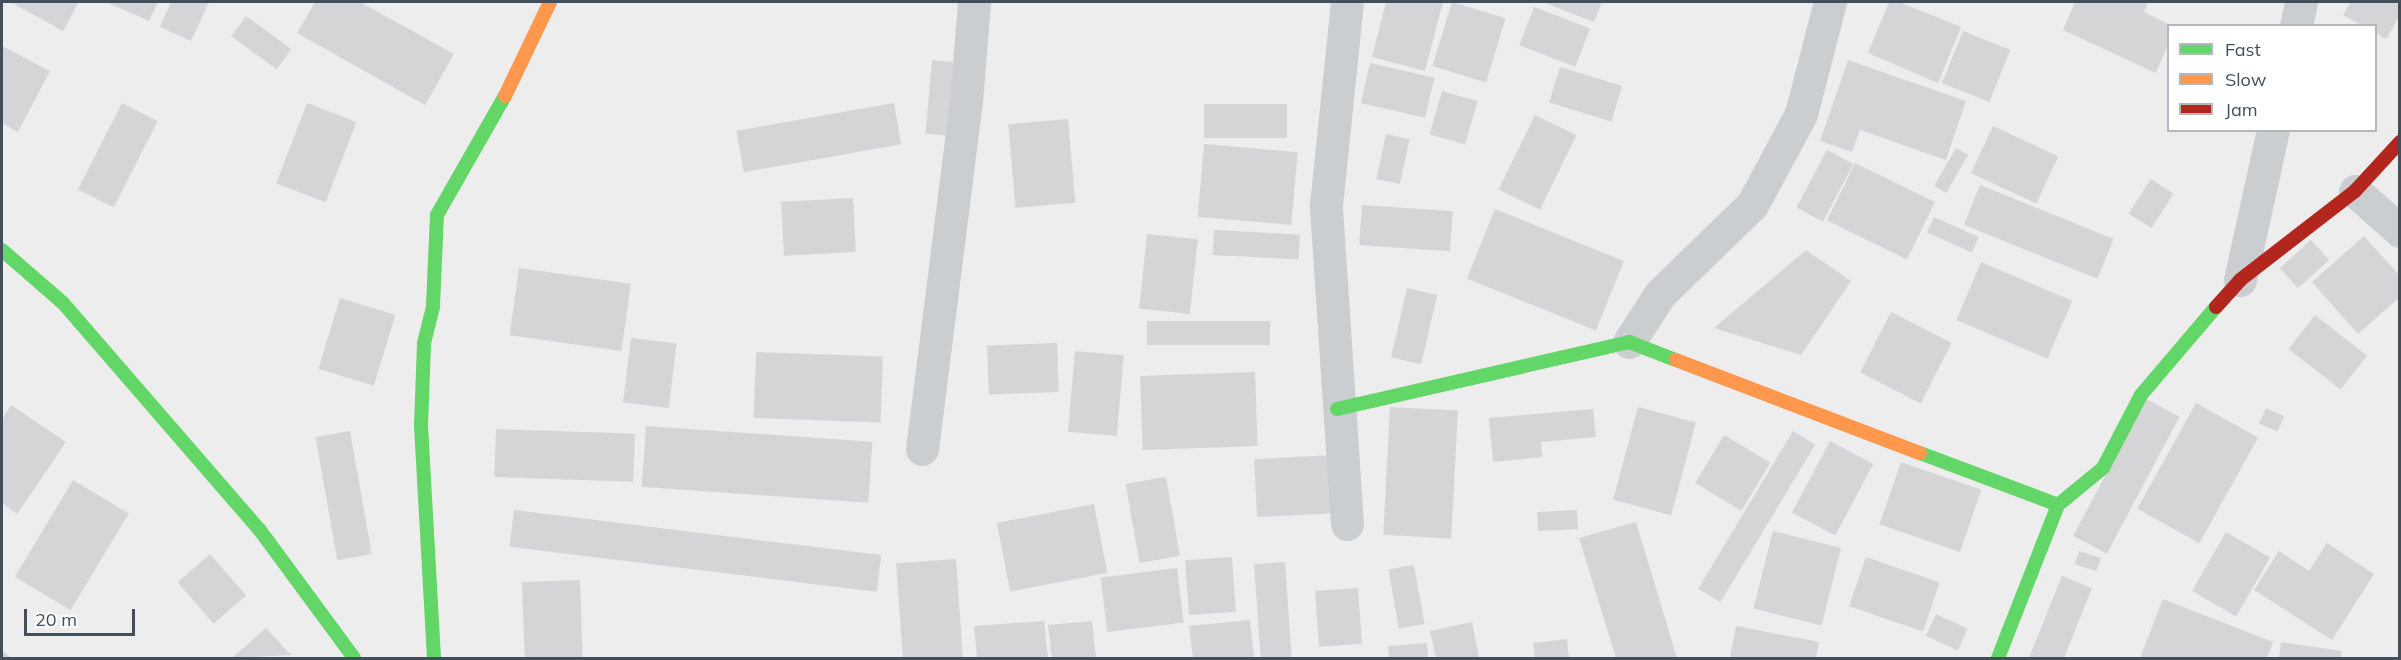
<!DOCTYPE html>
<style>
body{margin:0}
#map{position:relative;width:2401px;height:660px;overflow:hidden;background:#eeeded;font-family:Mulish,sans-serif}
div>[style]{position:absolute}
.building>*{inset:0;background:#d5d5d7;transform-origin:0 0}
.street>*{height:33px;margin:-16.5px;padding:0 16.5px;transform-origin:16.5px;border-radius:16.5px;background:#cbced1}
.fast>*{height:14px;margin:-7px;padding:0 7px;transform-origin:7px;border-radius:7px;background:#63d668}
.slow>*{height:14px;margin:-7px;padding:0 7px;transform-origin:7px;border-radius:7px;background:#ff974d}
.jam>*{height:14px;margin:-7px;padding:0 7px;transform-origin:7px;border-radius:7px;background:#b3261e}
span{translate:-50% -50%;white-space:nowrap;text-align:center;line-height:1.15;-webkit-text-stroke:4.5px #fff;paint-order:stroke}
.frame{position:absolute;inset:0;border:3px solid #434e5b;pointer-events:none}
.legend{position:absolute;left:2167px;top:24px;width:210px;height:108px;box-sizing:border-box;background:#fff;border:2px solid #b4b8bd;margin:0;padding:8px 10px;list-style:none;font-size:18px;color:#434e5b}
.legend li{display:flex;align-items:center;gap:12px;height:30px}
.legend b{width:30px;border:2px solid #b4b8bd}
.scale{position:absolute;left:24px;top:609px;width:111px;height:27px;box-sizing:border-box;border:3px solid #434e5b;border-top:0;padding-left:8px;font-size:18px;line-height:21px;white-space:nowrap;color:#434e5b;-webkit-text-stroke:4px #fff;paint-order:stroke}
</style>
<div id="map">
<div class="building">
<i style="clip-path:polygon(10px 2px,79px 2px,63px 31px)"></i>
<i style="clip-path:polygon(106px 2px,158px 2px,149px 21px)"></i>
<i style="clip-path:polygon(171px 2px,209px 2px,191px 41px,160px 27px)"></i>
<i style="clip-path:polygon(315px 2px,360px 2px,454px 54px,425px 105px,297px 33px)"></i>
<i style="clip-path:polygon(1386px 2px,1443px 2px,1425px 71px,1372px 57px)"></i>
<i style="left:1452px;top:2px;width:56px;height:67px;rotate:17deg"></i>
<i style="clip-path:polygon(1543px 2px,1602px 2px,1594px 22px)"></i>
<i style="clip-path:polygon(1889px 2px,1899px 2px,1961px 27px,1938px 83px,1868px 53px)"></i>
<i style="clip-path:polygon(2075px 2px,2148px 2px,2144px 12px,2168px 24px,2168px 45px,2156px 73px,2063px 30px)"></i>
<i style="clip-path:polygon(2351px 2px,2400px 2px,2400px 15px,2386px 39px,2376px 33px,2376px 26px,2362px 26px,2343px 15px)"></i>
<i style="left:1534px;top:7px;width:60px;height:41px;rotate:21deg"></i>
<i style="left:246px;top:16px;width:56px;height:25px;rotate:36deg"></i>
<i style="left:1963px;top:31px;width:51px;height:56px;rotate:22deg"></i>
<i style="clip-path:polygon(2px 46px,50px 71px,18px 132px,2px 123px)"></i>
<i style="left:932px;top:60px;width:22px;height:74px;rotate:5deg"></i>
<i style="clip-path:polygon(1848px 60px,1966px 101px,1946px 160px,1860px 130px,1852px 152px,1820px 141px)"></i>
<i style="left:1370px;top:63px;width:66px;height:41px;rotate:13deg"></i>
<i style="left:1560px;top:67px;width:65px;height:37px;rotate:17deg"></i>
<i style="left:1442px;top:91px;width:37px;height:45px;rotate:16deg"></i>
<i style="left:122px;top:103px;width:40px;height:97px;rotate:27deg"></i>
<i style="left:307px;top:103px;width:53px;height:86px;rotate:21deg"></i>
<i style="left:894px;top:103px;width:42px;height:160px;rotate:80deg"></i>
<i style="left:1287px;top:104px;width:34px;height:83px;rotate:90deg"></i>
<i style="left:1535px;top:115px;width:46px;height:83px;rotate:26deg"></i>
<i style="left:1068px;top:119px;width:84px;height:60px;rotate:85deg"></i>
<i style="left:1993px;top:126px;width:72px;height:52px;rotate:25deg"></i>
<i style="left:1386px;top:134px;width:24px;height:46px;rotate:12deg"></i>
<i style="left:1204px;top:144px;width:94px;height:73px;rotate:5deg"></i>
<i style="left:1956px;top:148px;width:14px;height:44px;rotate:30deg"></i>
<i style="left:1827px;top:150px;width:30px;height:65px;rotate:28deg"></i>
<i style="left:1855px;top:163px;width:89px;height:64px;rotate:26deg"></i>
<i style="left:2151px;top:179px;width:27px;height:41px;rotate:33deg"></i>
<i style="left:1980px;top:185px;width:144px;height:43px;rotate:22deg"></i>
<i style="left:853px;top:198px;width:54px;height:72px;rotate:87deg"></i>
<i style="left:1362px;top:205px;width:91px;height:40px;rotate:4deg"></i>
<i style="left:1495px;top:209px;width:139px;height:75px;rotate:22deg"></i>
<i style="left:1934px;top:217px;width:49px;height:17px;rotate:24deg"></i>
<i style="left:1214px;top:230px;width:86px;height:25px;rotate:3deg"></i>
<i style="left:1147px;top:234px;width:51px;height:75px;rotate:6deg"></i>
<i style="clip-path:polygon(2364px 236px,2400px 276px,2400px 297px,2358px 334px,2312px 282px)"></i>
<i style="left:2311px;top:240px;width:27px;height:42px;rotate:48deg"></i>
<i style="clip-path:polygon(1806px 250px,1851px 281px,1801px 355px,1714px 328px)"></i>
<i style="left:1981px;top:262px;width:99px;height:63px;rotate:23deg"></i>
<i style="left:519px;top:268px;width:113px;height:68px;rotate:8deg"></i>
<i style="left:1407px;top:288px;width:31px;height:71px;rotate:13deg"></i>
<i style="left:340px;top:298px;width:58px;height:74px;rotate:17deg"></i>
<i style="left:1891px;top:312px;width:68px;height:68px;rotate:27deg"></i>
<i style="left:2315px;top:315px;width:66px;height:43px;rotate:38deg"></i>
<i style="left:1147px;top:321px;width:123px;height:24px"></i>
<i style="left:631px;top:338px;width:46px;height:65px;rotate:7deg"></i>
<i style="left:1057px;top:343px;width:49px;height:70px;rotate:88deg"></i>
<i style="left:1075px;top:351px;width:49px;height:81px;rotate:5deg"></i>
<i style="left:756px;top:352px;width:127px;height:66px;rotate:2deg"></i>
<i style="left:1255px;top:372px;width:74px;height:115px;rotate:88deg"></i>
<i style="left:2146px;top:399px;width:38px;height:155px;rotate:28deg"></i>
<i style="left:2196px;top:403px;width:71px;height:121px;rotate:29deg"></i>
<i style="clip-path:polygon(11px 405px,66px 442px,17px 514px,2px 503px,2px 420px)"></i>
<i style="left:1390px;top:407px;width:68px;height:128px;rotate:3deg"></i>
<i style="left:1638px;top:407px;width:60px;height:96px;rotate:15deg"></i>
<i style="left:2266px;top:408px;width:20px;height:17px;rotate:24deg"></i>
<i style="clip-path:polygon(1593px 409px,1596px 437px,1541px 442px,1542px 457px,1493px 462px,1489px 418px)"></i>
<i style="left:646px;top:426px;width:227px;height:61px;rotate:4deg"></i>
<i style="left:496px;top:429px;width:139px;height:48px;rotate:2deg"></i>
<i style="left:350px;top:431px;width:125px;height:35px;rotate:80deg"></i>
<i style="left:1793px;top:431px;width:26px;height:184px;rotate:31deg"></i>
<i style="left:1724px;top:435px;width:54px;height:56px;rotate:31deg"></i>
<i style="left:1830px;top:441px;width:49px;height:81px;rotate:28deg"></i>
<i style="left:1333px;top:455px;width:58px;height:79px;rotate:87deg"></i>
<i style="left:1901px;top:462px;width:85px;height:66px;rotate:19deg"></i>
<i style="left:1166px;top:477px;width:80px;height:41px;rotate:80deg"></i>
<i style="left:73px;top:480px;width:65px;height:113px;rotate:31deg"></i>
<i style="left:1094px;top:504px;width:70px;height:99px;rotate:79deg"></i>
<i style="left:514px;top:510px;width:370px;height:37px;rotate:7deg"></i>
<i style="left:1577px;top:510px;width:19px;height:40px;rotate:87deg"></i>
<i style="clip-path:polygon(1636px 522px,1677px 658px,1616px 658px,1579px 538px)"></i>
<i style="left:1773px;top:531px;width:70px;height:80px;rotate:14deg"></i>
<i style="left:2226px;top:532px;width:51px;height:68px;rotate:30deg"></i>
<i style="clip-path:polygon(2327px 543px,2374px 574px,2332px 640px,2254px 590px,2279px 551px,2309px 571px)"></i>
<i style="left:2079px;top:551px;width:23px;height:14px;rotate:18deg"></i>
<i style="left:210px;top:554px;width:55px;height:43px;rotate:49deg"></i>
<i style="left:1232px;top:557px;width:55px;height:47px;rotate:86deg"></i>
<i style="left:1866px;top:557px;width:78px;height:52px;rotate:19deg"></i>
<i style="left:956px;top:559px;width:99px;height:60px;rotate:86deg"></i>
<i style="left:1285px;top:562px;width:96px;height:31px;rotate:86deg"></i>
<i style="left:1414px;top:565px;width:60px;height:26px;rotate:80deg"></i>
<i style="left:1177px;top:568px;width:55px;height:77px;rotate:83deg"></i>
<i style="clip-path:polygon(2062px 576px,2092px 588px,2064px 658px,2029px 658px)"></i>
<i style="left:580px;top:580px;width:78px;height:58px;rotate:88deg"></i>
<i style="left:1358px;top:588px;width:56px;height:43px;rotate:86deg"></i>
<i style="clip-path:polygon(2163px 599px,2273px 642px,2267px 658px,2140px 658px)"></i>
<i style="left:1936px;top:614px;width:35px;height:24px;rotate:25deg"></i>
<i style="clip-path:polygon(1250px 620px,1254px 658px,1193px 658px,1189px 626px)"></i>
<i style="clip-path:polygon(1044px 621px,1048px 658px,977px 658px,974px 626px)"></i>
<i style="clip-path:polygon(1092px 621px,1096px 658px,1052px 658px,1048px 625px)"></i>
<i style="clip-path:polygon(1472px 622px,1479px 658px,1436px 658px,1430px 631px)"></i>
<i style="clip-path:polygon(1736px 626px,1819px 642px,1816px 658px,1730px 658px)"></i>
<i style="clip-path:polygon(266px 628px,291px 655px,232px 658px)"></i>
<i style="clip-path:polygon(1567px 639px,1569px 658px,1535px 658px,1533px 643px)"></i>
<i style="clip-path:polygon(2281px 642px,2342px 651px,2341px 658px,2279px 658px)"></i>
<i style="clip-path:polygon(1427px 643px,1428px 658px,1389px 658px,1388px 646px)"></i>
<i style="clip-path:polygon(2px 651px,11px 658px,2px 658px)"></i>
</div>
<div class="street">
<i style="left:2296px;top:26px;width:25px;rotate:-78deg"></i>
<i style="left:2355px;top:191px;width:60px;rotate:41.6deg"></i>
<i style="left:2240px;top:280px;width:154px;rotate:-77.6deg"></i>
<i style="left:1629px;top:342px;width:57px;rotate:-57.1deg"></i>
<i style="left:1660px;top:294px;width:128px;rotate:-44.1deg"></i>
<i style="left:1752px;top:205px;width:103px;rotate:-61.7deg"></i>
<i style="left:1801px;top:114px;width:116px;rotate:-75.5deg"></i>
<i style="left:922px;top:449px;width:350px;rotate:-82.8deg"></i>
<i style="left:966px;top:102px;width:100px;rotate:-85.4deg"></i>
<i style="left:1347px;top:524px;width:320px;rotate:-93.8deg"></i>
<i style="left:1326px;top:205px;width:204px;rotate:-84.1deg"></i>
</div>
<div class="fast">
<i style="left:2px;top:250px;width:81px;rotate:41deg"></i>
<i style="left:63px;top:303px;width:299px;rotate:49.1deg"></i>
<i style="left:259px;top:529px;width:160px;rotate:53.6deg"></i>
<i style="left:1337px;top:409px;width:300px;rotate:-12.9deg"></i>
<i style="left:1629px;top:342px;width:50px;rotate:21deg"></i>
<i style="left:1920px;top:453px;width:147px;rotate:20.6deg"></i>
<i style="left:434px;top:658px;width:232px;rotate:-93.2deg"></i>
<i style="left:421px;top:426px;width:83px;rotate:-87.9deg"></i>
<i style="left:424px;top:343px;width:38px;rotate:-76deg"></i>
<i style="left:433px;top:306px;width:91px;rotate:-87.5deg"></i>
<i style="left:437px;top:215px;width:137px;rotate:-60.3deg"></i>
<i style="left:1998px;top:658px;width:164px;rotate:-68.6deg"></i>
<i style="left:2058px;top:505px;width:58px;rotate:-39.4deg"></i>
<i style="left:2103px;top:468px;width:82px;rotate:-62.5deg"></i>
<i style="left:2141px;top:395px;width:116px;rotate:-49.6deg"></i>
</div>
<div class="slow">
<i style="left:505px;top:96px;width:104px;rotate:-64.4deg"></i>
<i style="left:1676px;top:360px;width:261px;rotate:20.9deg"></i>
</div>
<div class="jam">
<i style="left:2216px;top:307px;width:36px;rotate:-48deg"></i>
<i style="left:2240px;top:280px;width:145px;rotate:-37.7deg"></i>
<i style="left:2355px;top:191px;width:67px;rotate:-47.4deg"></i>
</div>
<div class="frame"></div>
<ul class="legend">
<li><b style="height:8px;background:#63d668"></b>Fast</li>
<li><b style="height:8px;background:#ff974d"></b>Slow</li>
<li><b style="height:8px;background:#b3261e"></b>Jam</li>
</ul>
<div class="scale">20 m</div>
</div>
